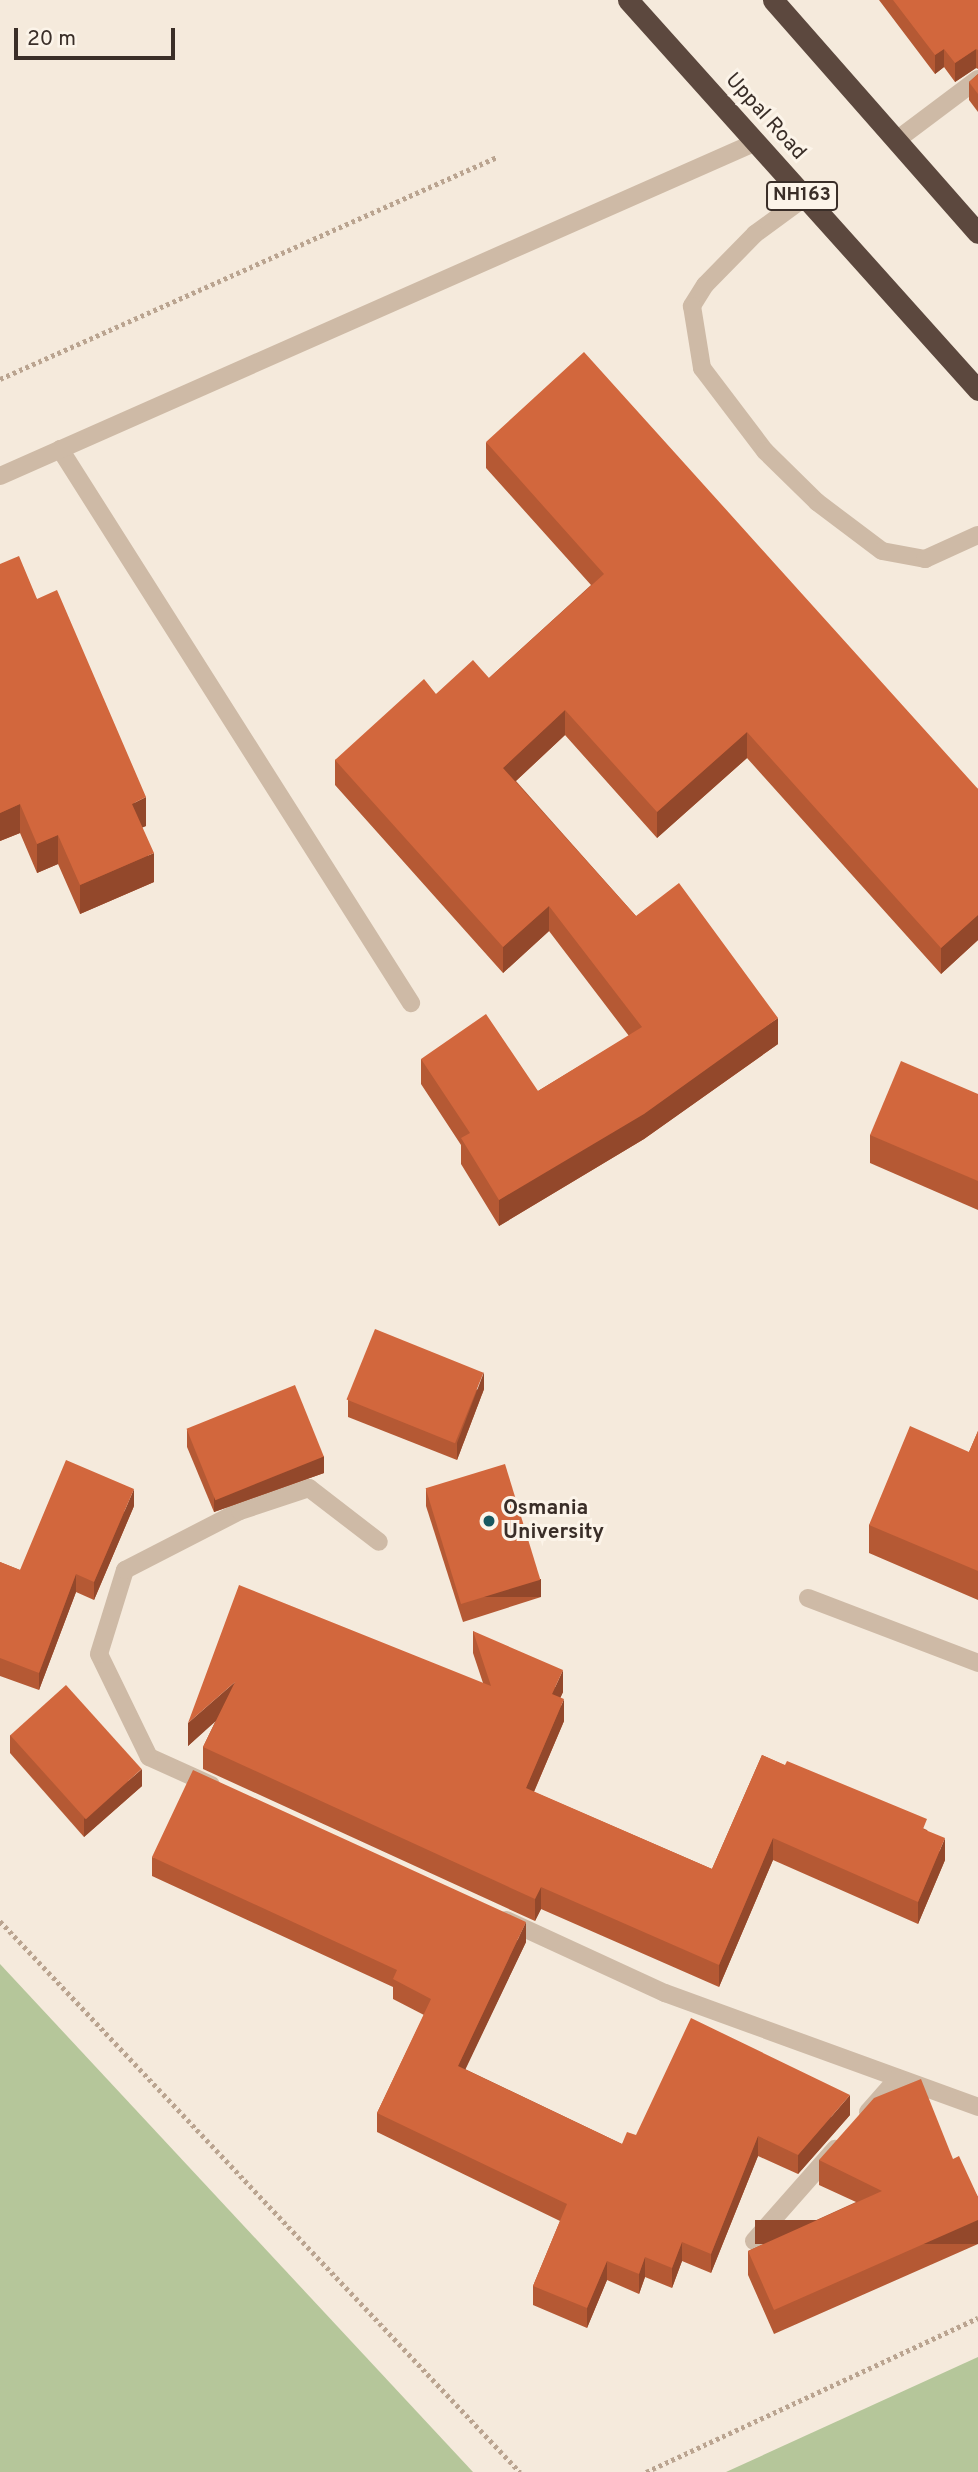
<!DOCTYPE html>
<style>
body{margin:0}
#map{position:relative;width:978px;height:2472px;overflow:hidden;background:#f5eadc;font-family:Overpass,sans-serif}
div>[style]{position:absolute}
.green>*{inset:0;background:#b5c69a}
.path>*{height:4.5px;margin-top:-2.25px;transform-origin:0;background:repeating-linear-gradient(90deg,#baa490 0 3.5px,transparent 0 7px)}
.minor>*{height:18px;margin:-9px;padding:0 9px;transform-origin:9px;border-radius:9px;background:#cebaa6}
.highway>*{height:21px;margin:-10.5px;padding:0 10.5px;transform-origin:10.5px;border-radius:10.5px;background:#5c483e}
.wall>*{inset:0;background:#b55934}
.shaded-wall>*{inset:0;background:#93482b;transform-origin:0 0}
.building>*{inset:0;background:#d2673d;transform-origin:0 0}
.dots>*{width:19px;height:19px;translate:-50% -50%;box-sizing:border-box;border:4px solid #fcf4e9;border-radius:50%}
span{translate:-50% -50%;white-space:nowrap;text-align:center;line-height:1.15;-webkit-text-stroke:6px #fcf4e9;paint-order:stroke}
.shield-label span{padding:2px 5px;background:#fcf4e9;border:2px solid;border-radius:5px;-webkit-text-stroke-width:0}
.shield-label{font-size:19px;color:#3a2e28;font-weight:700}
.street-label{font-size:21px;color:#3a2e28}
.poi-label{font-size:21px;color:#3a2e28;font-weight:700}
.left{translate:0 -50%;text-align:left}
.scale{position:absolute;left:14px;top:28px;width:161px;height:32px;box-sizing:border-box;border:4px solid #3a2e28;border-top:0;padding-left:9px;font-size:21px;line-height:24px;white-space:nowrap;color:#3a2e28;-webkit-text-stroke:5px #fcf4e9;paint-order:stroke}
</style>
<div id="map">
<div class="green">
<i style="clip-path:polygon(0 1964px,473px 2472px,0 2472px)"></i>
<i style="clip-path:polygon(978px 2357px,978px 2472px,726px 2472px)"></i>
</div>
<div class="path">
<i style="left:0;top:379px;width:544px;rotate:-24.07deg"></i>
<i style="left:0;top:1921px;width:758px;rotate:46.66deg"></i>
<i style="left:646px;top:2472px;width:366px;rotate:-24.9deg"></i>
</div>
<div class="minor">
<i style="left:898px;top:139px;width:100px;rotate:-36.9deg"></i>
<i style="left:804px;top:198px;width:61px;rotate:143.7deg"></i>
<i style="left:755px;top:234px;width:71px;rotate:134.4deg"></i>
<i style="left:705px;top:285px;width:25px;rotate:122deg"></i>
<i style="left:692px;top:306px;width:63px;rotate:80.8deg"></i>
<i style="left:702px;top:368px;width:104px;rotate:52.8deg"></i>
<i style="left:765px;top:451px;width:73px;rotate:44.4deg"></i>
<i style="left:817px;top:502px;width:81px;rotate:37deg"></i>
<i style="left:882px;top:551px;width:44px;rotate:10.5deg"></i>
<i style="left:925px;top:559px;width:58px;rotate:-24.4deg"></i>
<i style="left:60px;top:449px;width:656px;rotate:57.64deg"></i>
<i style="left:0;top:476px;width:826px;rotate:-23.84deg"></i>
<i style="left:808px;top:1598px;width:182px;rotate:20.9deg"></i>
<i style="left:211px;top:1785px;width:68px;rotate:-155.7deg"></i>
<i style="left:149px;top:1757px;width:114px;rotate:-115.9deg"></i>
<i style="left:99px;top:1654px;width:88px;rotate:-72.8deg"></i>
<i style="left:125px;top:1570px;width:129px;rotate:-27.2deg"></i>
<i style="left:240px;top:1511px;width:73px;rotate:-18.4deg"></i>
<i style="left:309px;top:1488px;width:88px;rotate:37.6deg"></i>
<i style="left:506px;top:1920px;width:175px;rotate:24.7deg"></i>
<i style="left:665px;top:1993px;width:333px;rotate:20deg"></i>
<i style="left:868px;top:2112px;width:45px;rotate:-48.6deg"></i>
<i style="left:754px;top:2241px;width:123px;rotate:-48.6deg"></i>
</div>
<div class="highway">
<i style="left:628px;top:0;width:524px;rotate:48.09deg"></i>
<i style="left:773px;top:0;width:310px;rotate:48.7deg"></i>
</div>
<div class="wall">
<i style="clip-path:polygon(879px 0,978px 0,978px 69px,976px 68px,955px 82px,944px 67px,935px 74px)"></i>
<i style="clip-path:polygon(978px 74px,978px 112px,969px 100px,969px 82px)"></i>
<i style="clip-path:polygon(486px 442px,978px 789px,978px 940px,941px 974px,747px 758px,657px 838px,565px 735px,516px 781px,636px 916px,778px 1044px,644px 1139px,499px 1226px,461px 1164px,461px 1145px,421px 1084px,421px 1059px,538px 1091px,629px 1036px,549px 931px,503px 973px,335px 785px,335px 760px,436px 694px,489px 678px,591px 585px,486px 468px)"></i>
<i style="clip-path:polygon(0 564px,37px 599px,146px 826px,142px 827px,154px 882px,80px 914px,58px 864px,37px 873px,20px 833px,0 841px)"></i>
<i style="clip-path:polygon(978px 1094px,978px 1210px,870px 1163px,870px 1135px)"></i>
<i style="clip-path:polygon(484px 1389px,457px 1460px,348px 1417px,348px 1400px)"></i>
<i style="clip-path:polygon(187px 1430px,324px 1473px,214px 1512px,187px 1447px)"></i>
<i style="clip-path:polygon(978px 1431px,978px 1600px,869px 1553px,869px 1525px,969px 1452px)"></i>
<i style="clip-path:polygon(426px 1489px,541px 1597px,463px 1622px,426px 1506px)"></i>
<i style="clip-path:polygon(134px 1506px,94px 1600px,76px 1592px,39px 1690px,0 1676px,0 1562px,20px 1570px)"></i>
<i style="clip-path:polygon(473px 1631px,563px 1692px,560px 1698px,564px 1721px,534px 1792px,712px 1869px,762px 1755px,927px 1830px,945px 1860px,918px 1924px,773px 1860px,719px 1987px,541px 1909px,535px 1921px,203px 1769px,203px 1747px,216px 1720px,188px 1746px,188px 1723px,483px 1683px,473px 1653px)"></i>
<i style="clip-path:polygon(10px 1735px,142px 1786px,84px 1837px,10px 1753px)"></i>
<i style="clip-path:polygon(152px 1857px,526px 1942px,465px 2069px,622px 2144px,636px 2135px,850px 2115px,798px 2174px,758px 2156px,711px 2273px,682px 2261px,672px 2288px,645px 2277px,639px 2294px,607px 2280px,587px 2328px,533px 2305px,533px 2286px,560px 2221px,377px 2132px,377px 2113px,424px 2015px,393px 1999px,393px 1987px,152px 1876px)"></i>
<i style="clip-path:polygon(953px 2159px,978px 2197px,978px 2244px,774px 2334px,748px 2275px,748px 2251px,856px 2202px,819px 2185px,819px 2160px)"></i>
</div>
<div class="shaded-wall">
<i style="clip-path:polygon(944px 49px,944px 67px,935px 74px,935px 55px)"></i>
<i style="clip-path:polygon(976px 49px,976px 68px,955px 82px,955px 63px)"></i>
<i style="clip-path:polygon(565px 710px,565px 735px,503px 793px,503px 768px)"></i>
<i style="clip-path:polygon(747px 732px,747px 758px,657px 838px,657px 812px)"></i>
<i style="clip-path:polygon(146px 797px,146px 826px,132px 832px,132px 804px)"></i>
<i style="clip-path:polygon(20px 804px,20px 833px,0 841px,0 813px)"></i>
<i style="clip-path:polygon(58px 835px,58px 864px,37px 873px,37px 844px)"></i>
<i style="clip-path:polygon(154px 853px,154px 882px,80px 914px,80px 885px)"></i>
<i style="clip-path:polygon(549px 906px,549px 931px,503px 973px,503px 947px)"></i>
<i style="clip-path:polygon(978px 915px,978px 940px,941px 974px,941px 948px)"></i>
<i style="clip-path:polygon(778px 1018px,778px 1044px,644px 1139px,499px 1226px,499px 1200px)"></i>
<i style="clip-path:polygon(484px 1372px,484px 1389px,457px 1460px,457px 1443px)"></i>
<i style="clip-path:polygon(324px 1456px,324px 1473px,214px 1512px,214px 1494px)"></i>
<i style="clip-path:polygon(134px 1489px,134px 1506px,94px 1600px,94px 1582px)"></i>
<i style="clip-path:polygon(76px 1574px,76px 1592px,39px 1690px,39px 1673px)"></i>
<i style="left:541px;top:1579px;width:18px;height:82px;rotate:90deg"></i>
<i style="clip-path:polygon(563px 1670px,563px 1692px,552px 1716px,552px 1694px)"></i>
<i style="clip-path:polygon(235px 1682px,235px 1704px,188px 1746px,188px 1723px)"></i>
<i style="clip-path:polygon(564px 1699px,564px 1721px,526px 1810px,526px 1788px)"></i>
<i style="clip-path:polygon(142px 1769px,142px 1786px,84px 1837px,84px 1819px)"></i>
<i style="clip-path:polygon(773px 1838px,773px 1860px,719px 1987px,719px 1965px)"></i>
<i style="clip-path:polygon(945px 1838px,945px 1860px,918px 1924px,918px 1902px)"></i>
<i style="clip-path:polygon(541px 1887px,541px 1909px,535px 1921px,535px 1899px)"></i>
<i style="clip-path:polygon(526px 1922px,526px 1942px,458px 2085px,458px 2066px)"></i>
<i style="clip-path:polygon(850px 2095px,850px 2115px,798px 2174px,798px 2155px)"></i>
<i style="clip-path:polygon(758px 2136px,758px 2156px,711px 2273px,711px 2254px)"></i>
<i style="left:978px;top:2220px;width:24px;height:223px;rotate:90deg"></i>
<i style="clip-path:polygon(682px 2242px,682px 2261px,672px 2288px,672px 2268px)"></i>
<i style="clip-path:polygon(645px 2257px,645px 2277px,639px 2294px,639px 2274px)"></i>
<i style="clip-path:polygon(607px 2261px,607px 2280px,587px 2328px,587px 2308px)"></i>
</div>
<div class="building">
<i style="clip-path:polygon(893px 0,978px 0,978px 50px,976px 49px,955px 63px,944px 49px,935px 55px)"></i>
<i style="clip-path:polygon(978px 74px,978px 94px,969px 82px)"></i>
<i style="clip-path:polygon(584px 352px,978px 789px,978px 915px,941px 948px,747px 732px,657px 812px,565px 710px,503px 768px,636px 916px,679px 883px,778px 1018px,644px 1114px,499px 1200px,461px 1138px,470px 1133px,421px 1059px,486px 1014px,538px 1091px,642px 1027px,549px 906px,503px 947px,335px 760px,424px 679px,436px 694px,473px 660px,489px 678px,604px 574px,486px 442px)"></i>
<i style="clip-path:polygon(19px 556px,37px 599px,57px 590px,146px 797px,132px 804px,154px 853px,80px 885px,58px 835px,37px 844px,20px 804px,0 813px,0 564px)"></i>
<i style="clip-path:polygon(901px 1061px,978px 1094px,978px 1181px,870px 1135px)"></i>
<i style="left:375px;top:1329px;width:117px;height:76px;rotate:22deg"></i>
<i style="left:295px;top:1385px;width:77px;height:117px;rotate:68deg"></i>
<i style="clip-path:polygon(910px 1426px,969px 1452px,978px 1431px,978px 1571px,869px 1525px)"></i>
<i style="clip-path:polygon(66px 1460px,134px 1489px,94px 1582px,76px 1574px,39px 1673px,0 1658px,0 1562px,20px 1570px)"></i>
<i style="left:505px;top:1464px;width:121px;height:83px;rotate:73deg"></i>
<i style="clip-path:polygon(239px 1585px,491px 1686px,473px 1631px,563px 1670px,552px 1694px,564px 1699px,526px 1788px,712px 1869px,762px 1755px,785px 1765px,787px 1761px,927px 1819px,923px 1829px,945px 1838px,918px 1902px,773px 1838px,719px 1965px,541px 1887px,535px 1899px,203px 1747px,235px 1682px,188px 1723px)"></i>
<i style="left:66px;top:1685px;width:113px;height:75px;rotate:48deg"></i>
<i style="clip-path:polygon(193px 1770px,526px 1922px,458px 2066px,622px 2144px,627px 2132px,636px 2135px,691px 2018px,850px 2095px,798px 2155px,758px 2136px,711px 2254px,682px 2242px,672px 2268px,645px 2257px,639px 2274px,607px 2261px,587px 2308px,533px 2286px,567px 2204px,377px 2113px,431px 1999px,393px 1979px,397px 1970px,152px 1857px)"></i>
<i style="clip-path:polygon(921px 2079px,953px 2159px,959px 2156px,978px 2197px,978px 2220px,774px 2310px,748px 2251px,882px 2191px,819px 2160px,874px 2098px)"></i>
</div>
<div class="dots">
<i style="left:489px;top:1521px;background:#195860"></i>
</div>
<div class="shield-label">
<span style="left:802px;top:196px">NH163</span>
</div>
<div class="street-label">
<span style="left:765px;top:117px;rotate:48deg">Uppal Road</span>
</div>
<div class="poi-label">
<span class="left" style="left:503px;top:1521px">Osmania<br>University</span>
</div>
<div class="scale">20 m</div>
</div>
